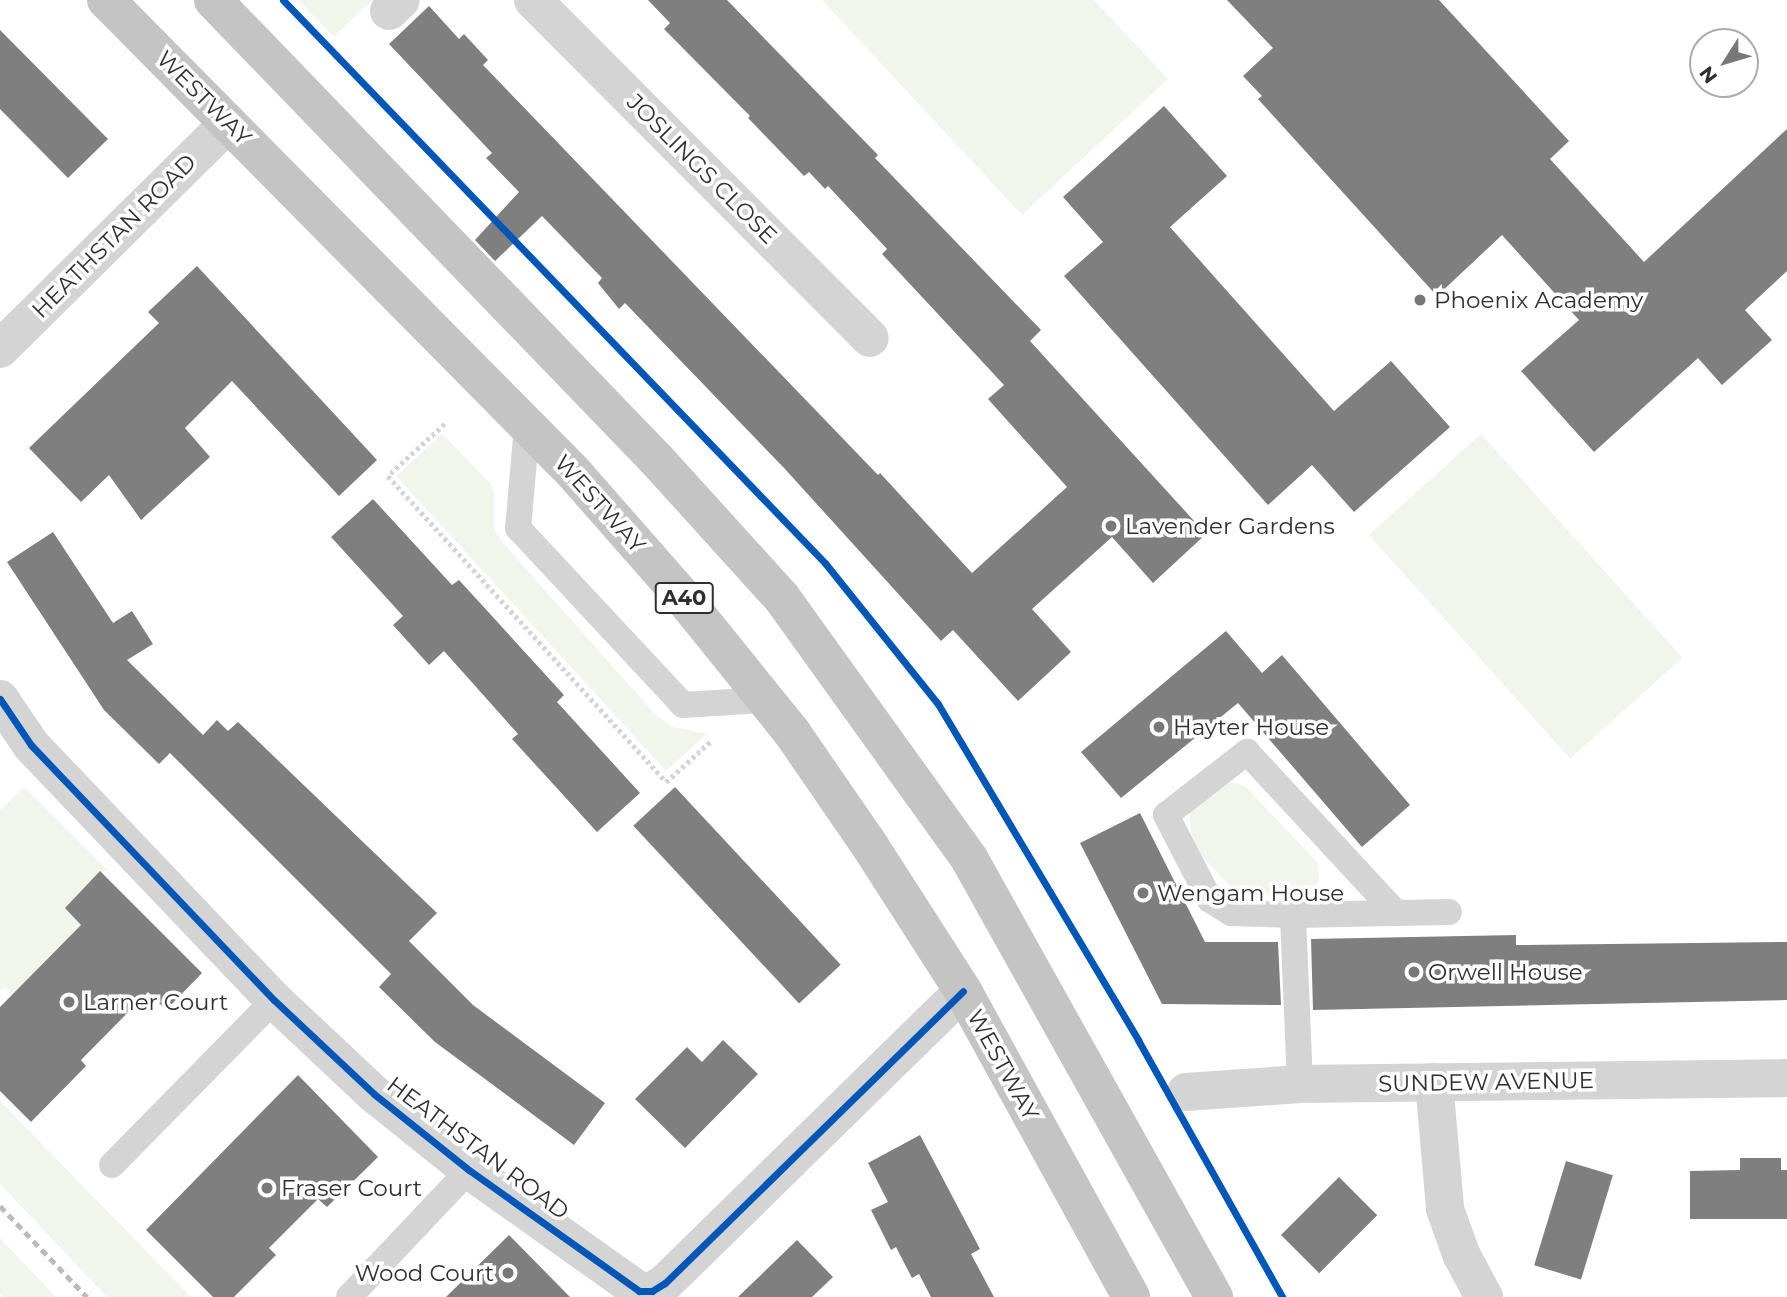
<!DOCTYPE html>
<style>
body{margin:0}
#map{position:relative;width:1787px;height:1297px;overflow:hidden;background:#fff;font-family:Montserrat,sans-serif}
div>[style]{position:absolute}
.green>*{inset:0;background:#f2f5ec;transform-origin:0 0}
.building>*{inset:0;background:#7f7f7f;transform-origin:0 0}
.path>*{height:4.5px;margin-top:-2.25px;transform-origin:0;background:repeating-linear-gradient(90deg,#d4d4d4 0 3.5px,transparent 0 7px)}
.service>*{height:26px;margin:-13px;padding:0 13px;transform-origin:13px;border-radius:13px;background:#d4d4d4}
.minor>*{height:38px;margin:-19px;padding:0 19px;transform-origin:19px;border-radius:19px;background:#d4d4d4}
.trunk>*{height:38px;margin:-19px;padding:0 19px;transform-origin:19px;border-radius:19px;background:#c4c4c4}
.rail>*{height:5px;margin-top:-2.5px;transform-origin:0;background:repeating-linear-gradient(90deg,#bbb 0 7px,transparent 0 12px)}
.cycleway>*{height:7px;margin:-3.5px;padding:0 3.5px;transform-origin:3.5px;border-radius:3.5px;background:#0057b8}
.dots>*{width:19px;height:19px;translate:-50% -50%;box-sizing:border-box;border:4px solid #fff;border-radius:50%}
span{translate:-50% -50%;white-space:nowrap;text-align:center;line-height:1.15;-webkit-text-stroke:7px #fff;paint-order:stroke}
.shield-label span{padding:2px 5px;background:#fff;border:2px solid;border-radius:5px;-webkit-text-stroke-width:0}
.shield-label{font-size:21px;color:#2f2f2f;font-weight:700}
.street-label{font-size:23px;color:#2f2f2f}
.poi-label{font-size:23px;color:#2f2f2f}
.left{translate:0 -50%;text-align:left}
.right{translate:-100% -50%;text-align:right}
.north{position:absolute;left:1689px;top:28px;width:70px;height:70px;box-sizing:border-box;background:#fff;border:2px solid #acacac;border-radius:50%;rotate:233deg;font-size:19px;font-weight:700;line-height:28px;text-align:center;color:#2f2f2f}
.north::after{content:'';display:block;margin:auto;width:24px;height:32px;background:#787878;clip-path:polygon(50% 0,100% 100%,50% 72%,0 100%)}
</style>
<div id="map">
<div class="green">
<i style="clip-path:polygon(298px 0,372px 0,334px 37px)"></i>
<i style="clip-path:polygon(822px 0,1094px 0,1168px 79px,1022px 215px)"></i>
<i style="clip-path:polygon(442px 434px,491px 484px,494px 493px,494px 529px,502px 542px,654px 713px,670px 726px,707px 734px,666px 771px,396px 476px)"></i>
<i style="left:1481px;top:434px;width:301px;height:151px;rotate:48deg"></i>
<i style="clip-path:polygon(1234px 783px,1245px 786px,1318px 863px,1319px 881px,1313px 891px,1293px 896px,1241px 891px,1229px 885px,1202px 856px,1192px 837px,1189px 815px,1195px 802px,1218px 784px)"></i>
<i style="clip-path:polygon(24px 787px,106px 869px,65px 908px,81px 925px,12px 995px,5px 987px,0 991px,0 810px)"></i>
<i style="clip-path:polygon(0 1101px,191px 1297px,107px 1297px,0 1184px)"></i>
<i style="clip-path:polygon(0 1238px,56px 1297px,3px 1297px,0 1294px)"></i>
</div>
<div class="building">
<i style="clip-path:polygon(648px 0,727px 0,878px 155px,875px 158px,1041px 330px,1030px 341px,1206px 534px,1153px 583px,1112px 537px,1032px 609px,1071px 652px,1018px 701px,953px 630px,941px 641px,785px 469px,625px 303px,619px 309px,598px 283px,602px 278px,542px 216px,495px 261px,475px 240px,519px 192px,486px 158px,492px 153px,389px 44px,429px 6px,459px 39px,464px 34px,488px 60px,483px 65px,878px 475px,880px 473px,972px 573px,1067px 487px,988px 399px,1004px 385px,882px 254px,887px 249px,828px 186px,825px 189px,809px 172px,804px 176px,748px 118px,750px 116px,664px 29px,670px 23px)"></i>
<i style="clip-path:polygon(1227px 0,1439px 0,1569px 141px,1550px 159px,1644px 262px,1787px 129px,1787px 271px,1745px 310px,1772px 340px,1722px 385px,1698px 358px,1594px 452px,1521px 371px,1579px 320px,1502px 235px,1437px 296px,1258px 99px,1262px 96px,1243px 76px,1273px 48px)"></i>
<i style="clip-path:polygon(0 30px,108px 139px,68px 178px,0 109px)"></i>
<i style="clip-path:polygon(1164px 106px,1227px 176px,1170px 227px,1334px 411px,1391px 361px,1450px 427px,1354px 512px,1312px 465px,1268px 505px,1064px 276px,1103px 242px,1063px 197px)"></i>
<i style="clip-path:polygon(197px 266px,377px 460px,339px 496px,232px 381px,185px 428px,210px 457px,141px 520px,109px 475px,81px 502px,29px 448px,159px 323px,148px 312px)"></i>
<i style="clip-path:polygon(373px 499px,452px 585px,459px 580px,564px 695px,557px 702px,640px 793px,597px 832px,512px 739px,518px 734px,444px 651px,429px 665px,393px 625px,403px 616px,331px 537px)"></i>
<i style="clip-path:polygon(53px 532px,113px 623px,132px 611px,153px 644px,127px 660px,203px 735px,217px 720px,228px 731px,238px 722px,437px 913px,409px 941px,473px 1005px,605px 1103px,574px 1145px,435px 1042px,379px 987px,391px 974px,170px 753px,159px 764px,104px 710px,7px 562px)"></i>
<i style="clip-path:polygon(1226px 631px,1262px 673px,1282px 655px,1410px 805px,1362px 847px,1238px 703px,1121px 798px,1081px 752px)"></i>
<i style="left:675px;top:787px;width:243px;height:57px;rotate:47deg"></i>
<i style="clip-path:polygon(1140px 813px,1205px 942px,1278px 942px,1281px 1005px,1162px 1004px,1080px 843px)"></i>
<i style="clip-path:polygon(100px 871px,202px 973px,166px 1010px,148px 992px,81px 1060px,86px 1066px,31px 1122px,0 1091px,0 1007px,81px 925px,65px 908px)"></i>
<i style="clip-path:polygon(1516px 935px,1516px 945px,1787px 942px,1787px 1000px,1313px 1010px,1311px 939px)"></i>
<i style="clip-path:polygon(723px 1040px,758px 1074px,685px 1148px,635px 1099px,687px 1047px,702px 1062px)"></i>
<i style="clip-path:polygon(298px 1075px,378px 1157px,327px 1207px,318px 1199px,269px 1248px,276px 1255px,234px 1297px,213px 1297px,146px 1230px)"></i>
<i style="clip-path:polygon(920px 1135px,980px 1249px,971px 1254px,994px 1297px,931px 1297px,919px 1274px,912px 1278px,896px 1247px,891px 1250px,871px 1210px,888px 1202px,868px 1163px)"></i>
<i style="clip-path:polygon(1740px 1158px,1781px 1158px,1781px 1170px,1787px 1170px,1787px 1219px,1690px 1219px,1690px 1171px,1740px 1170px)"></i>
<i style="left:1566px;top:1161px;width:49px;height:109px;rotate:17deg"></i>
<i style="left:1339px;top:1177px;width:54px;height:82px;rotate:45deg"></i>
<i style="clip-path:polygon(509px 1235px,570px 1297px,446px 1297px)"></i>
<i style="clip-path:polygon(797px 1240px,833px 1277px,812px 1297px,738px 1297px)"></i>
</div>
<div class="path">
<i style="left:445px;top:424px;width:77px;rotate:137.6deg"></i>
<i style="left:388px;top:476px;width:413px;rotate:47.7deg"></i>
<i style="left:666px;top:782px;width:61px;rotate:-42.3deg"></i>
</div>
<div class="service">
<i style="left:527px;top:426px;width:102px;rotate:95deg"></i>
<i style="left:518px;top:528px;width:242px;rotate:47deg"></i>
<i style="left:683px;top:705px;width:82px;rotate:-3.5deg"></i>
<i style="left:1293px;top:915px;width:62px;rotate:-178.2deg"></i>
<i style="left:1231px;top:913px;width:25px;rotate:-148deg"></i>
<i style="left:1210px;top:900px;width:96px;rotate:-117.4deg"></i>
<i style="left:1166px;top:815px;width:103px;rotate:-37.9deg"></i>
<i style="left:1247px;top:752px;width:219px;rotate:47.2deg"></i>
<i style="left:1300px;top:1084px;width:169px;rotate:-92.4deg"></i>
<i style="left:1293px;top:915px;width:156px;rotate:-1.1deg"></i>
<i style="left:112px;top:1165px;width:231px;rotate:-45.5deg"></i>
<i style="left:349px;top:1297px;width:175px;rotate:-46.6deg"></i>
</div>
<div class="minor">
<i style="left:533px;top:0;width:477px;rotate:45.1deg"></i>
<i style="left:389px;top:11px;width:16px;rotate:-43deg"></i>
<i style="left:0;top:349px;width:321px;rotate:-44.7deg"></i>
<i style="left:0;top:699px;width:55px;rotate:56deg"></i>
<i style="left:31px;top:745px;width:352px;rotate:46.4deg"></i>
<i style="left:274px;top:1000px;width:137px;rotate:43.2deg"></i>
<i style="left:374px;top:1094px;width:122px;rotate:38.7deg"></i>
<i style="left:469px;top:1170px;width:209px;rotate:35.4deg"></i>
<i style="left:639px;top:1291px;width:13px"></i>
<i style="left:652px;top:1291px;width:15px;rotate:-32deg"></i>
<i style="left:665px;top:1283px;width:417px;rotate:-44.4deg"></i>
<i style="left:1434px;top:1082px;width:127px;rotate:85deg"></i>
<i style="left:1445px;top:1209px;width:48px;rotate:70.4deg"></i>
<i style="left:1461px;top:1254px;width:49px;rotate:61.9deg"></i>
<i style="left:1186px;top:1092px;width:114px;rotate:-4deg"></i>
<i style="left:1300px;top:1084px;width:487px;rotate:-0.7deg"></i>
</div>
<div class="trunk">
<i style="left:106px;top:0;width:665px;rotate:45.3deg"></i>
<i style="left:574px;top:473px;width:162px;rotate:48.7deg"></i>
<i style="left:681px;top:595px;width:179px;rotate:51.1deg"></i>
<i style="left:793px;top:734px;width:136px;rotate:55.5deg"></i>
<i style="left:870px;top:846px;width:172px;rotate:57.3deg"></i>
<i style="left:963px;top:991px;width:349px;rotate:61.2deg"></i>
<i style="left:213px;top:0;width:638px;rotate:46.02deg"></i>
<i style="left:656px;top:459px;width:188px;rotate:47.8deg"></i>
<i style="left:782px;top:598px;width:322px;rotate:54.3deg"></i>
<i style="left:970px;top:860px;width:501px;rotate:60.82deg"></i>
</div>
<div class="rail">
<i style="left:0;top:1206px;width:126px;rotate:46.3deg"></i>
</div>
<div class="cycleway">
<i style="left:283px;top:0;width:781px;rotate:46.09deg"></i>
<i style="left:825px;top:563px;width:181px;rotate:51.3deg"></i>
<i style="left:938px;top:704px;width:391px;rotate:59.2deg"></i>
<i style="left:1138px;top:1040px;width:295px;rotate:60.7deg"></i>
<i style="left:0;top:699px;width:55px;rotate:56deg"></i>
<i style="left:31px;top:745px;width:352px;rotate:46.4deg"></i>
<i style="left:274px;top:1000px;width:137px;rotate:43.2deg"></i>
<i style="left:374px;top:1094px;width:122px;rotate:38.7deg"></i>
<i style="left:469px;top:1170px;width:209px;rotate:35.4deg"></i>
<i style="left:639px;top:1291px;width:13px"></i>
<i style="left:652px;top:1291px;width:15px;rotate:-32deg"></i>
<i style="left:665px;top:1283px;width:417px;rotate:-44.4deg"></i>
</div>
<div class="dots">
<i style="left:1420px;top:300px;background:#787878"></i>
<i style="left:1111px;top:526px;background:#787878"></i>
<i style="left:1159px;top:727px;background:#787878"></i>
<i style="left:1143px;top:893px;background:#787878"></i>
<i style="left:1414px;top:972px;background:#787878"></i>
<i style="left:69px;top:1002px;background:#787878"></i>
<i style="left:267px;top:1188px;background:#787878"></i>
<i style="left:508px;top:1273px;background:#787878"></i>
</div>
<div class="shield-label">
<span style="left:684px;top:598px">A40</span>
</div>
<div class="street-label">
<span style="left:204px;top:98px;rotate:45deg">WESTWAY</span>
<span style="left:702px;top:169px;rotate:45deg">JOSLINGS CLOSE</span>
<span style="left:114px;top:236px;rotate:-45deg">HEATHSTAN ROAD</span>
<span style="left:600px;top:504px;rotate:48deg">WESTWAY</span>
<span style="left:1003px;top:1065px;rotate:61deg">WESTWAY</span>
<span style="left:1486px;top:1082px;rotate:-1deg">SUNDEW AVENUE</span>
<span style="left:478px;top:1148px;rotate:37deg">HEATHSTAN ROAD</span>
</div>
<div class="poi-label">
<span class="left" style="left:1434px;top:300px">Phoenix Academy</span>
<span class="left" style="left:1125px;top:526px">Lavender Gardens</span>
<span class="left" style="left:1173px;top:727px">Hayter House</span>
<span class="left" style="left:1157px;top:893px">Wengam House</span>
<span class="left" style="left:1428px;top:972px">Orwell House</span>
<span class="left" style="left:83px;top:1002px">Larner Court</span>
<span class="left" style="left:281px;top:1188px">Fraser Court</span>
<span class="right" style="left:494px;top:1273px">Wood Court</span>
</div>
<div class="north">N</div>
</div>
